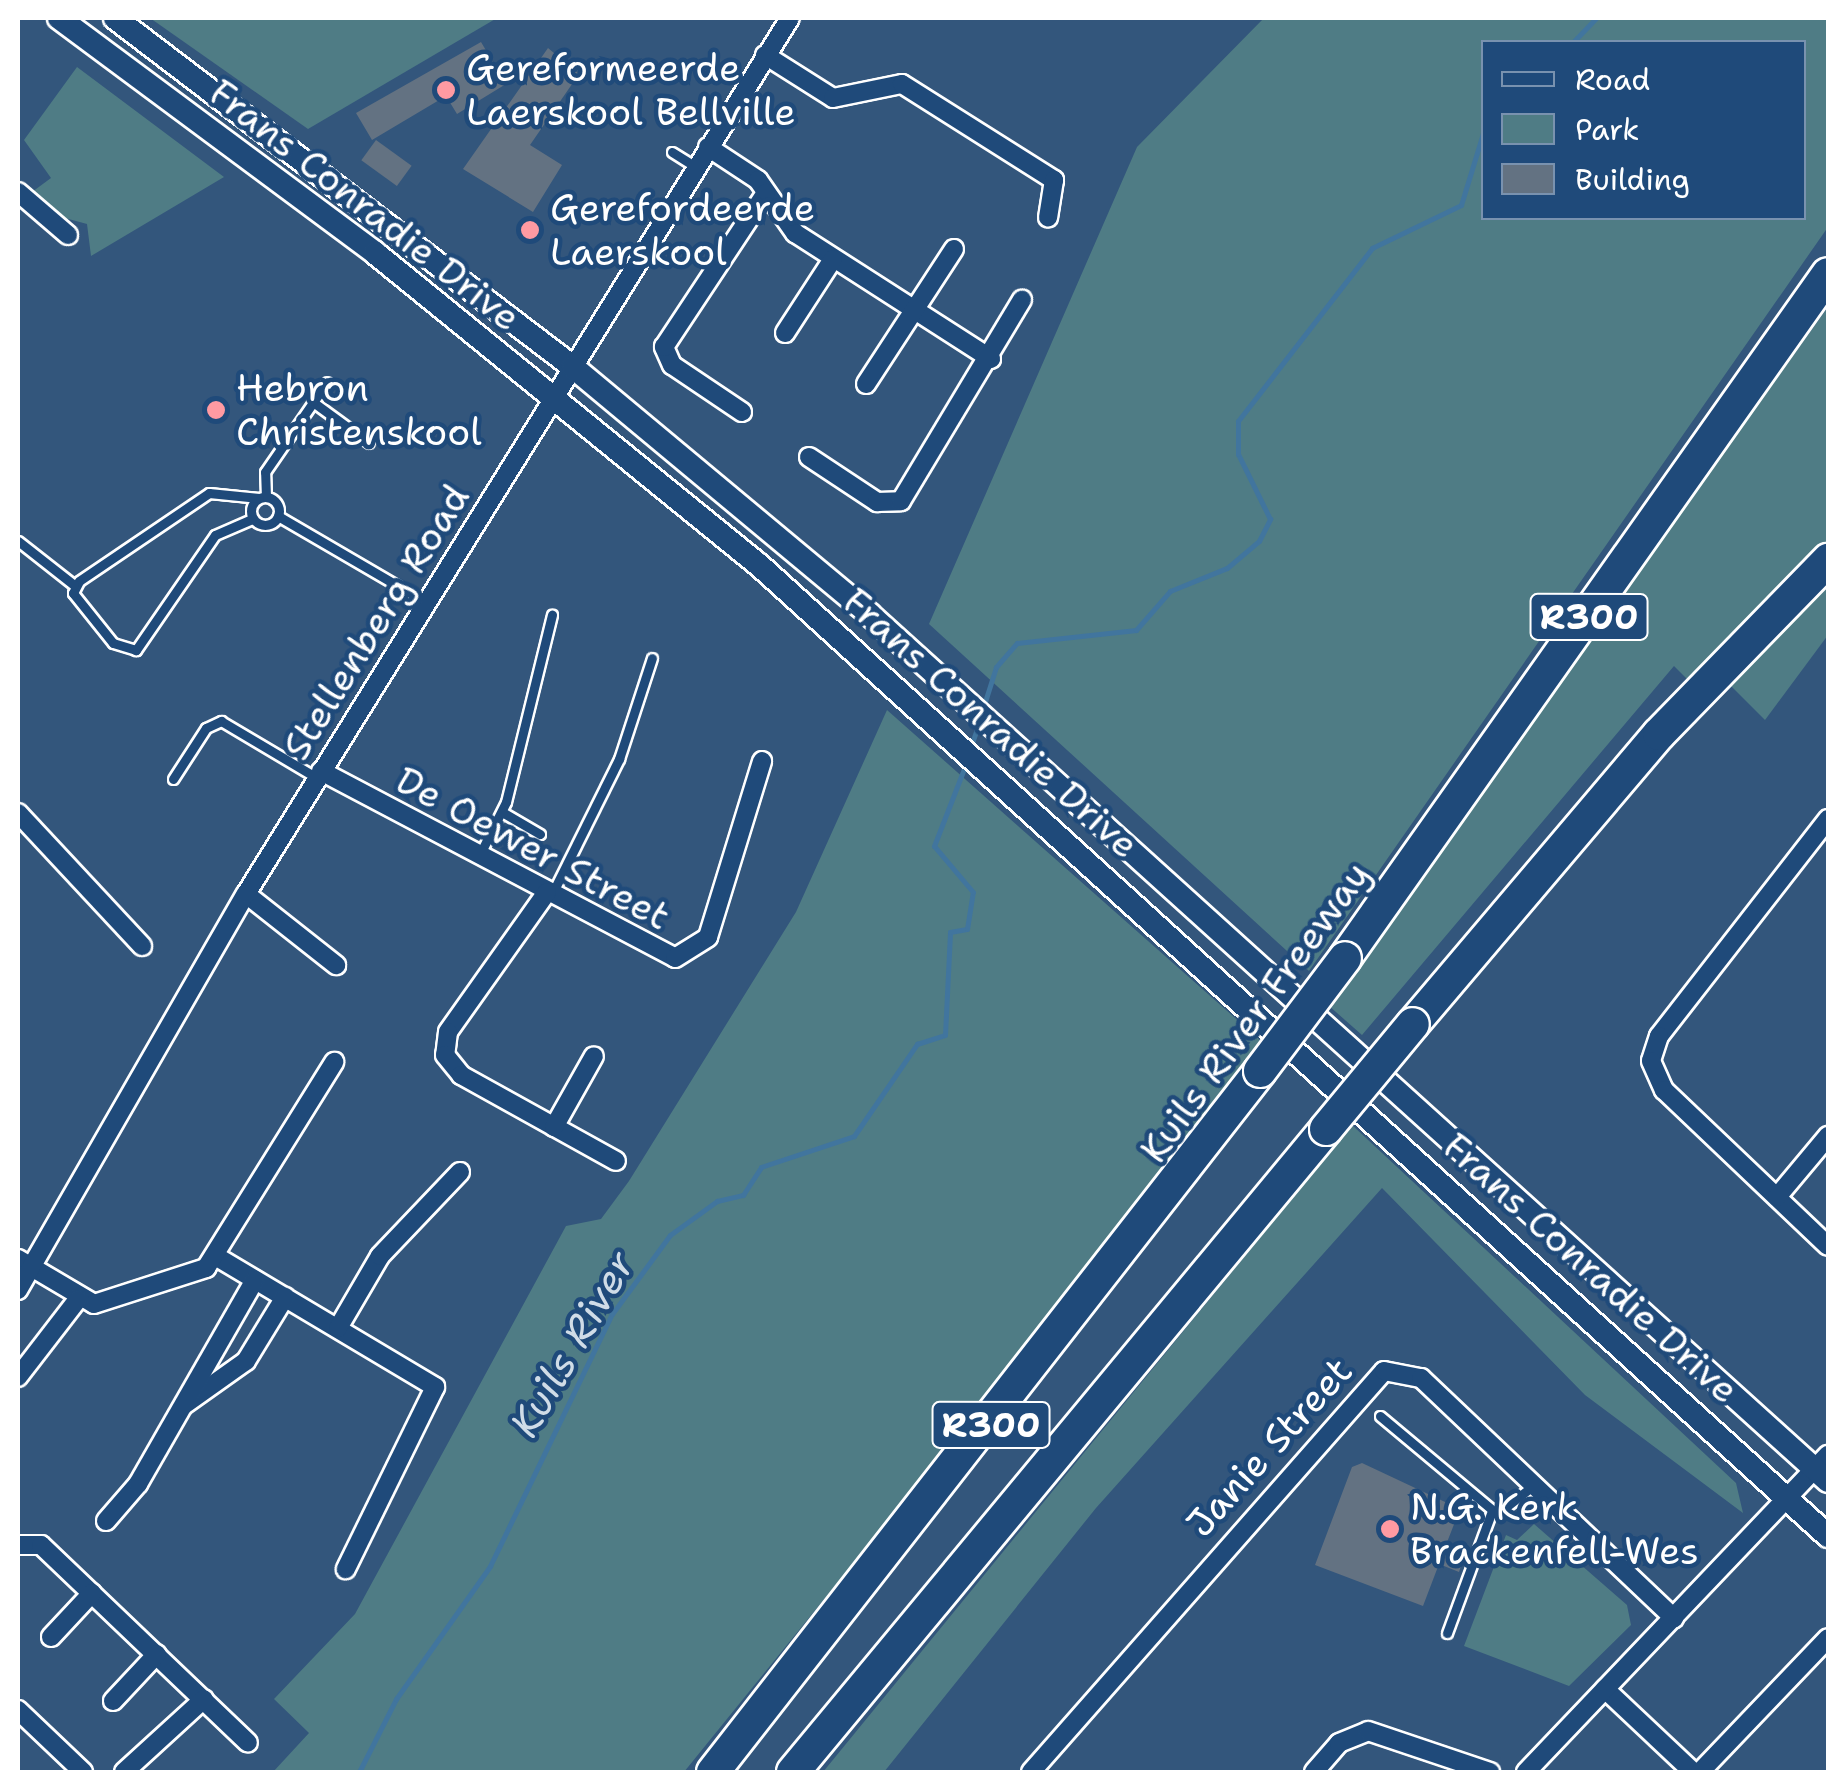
<!DOCTYPE html>
<style>
body{margin:0}
#map{position:relative;width:1846px;height:1790px;overflow:hidden;background:#33567c;font-family:"Shantell Sans",sans-serif}
div>[style]{position:absolute}
.green>*{inset:0;background:#4f7c85}
.stream>*{height:5px;margin:-2.5px;padding:0 2.5px;transform-origin:2.5px;border-radius:2.5px;background:#41759e}
.building>*{inset:0;background:#637282;transform-origin:0 0}
.roads{filter:drop-shadow(2px 0 #fff) drop-shadow(-2px 0 #fff) drop-shadow(0 2px #fff) drop-shadow(0 -2px #fff)}
.service>*{height:9px;margin:-4.5px;padding:0 4.5px;transform-origin:4.5px;border-radius:4.5px;background:#1f4a7a}
.service>.ring{margin:-4.5px;padding:0;box-sizing:content-box;background:none;border:9px solid #1f4a7a;border-radius:50%}
.minor>*{height:18px;margin:-9px;padding:0 9px;transform-origin:9px;border-radius:9px;background:#1f4a7a}
.tertiary>*{height:22px;margin:-11px;padding:0 11px;transform-origin:11px;border-radius:11px;background:#1f4a7a}
.motorway>*{height:32px;margin:-16px;padding:0 16px;transform-origin:16px;border-radius:16px;background:#1f4a7a}
.bridges{filter:drop-shadow(2px 0 #fff) drop-shadow(-2px 0 #fff) drop-shadow(0 2px #fff) drop-shadow(0 -2px #fff)}
.motorway-bridge>*{height:32px;margin:-16px;padding:0 16px;transform-origin:16px;border-radius:16px;background:#1f4a7a}
.dots>*{width:28px;height:28px;translate:-50% -50%;box-sizing:border-box;border:5px solid #1f4a7a;border-radius:50%}
span{translate:-50% -50%;white-space:nowrap;text-align:center;line-height:1.15;-webkit-text-stroke:9px #1f4a7a;paint-order:stroke}
.shield-label span{padding:2px 8px;background:#1f4a7a;border:2px solid;border-radius:8px;-webkit-text-stroke-width:0}
.shield-label{font-size:35px;color:#fff;font-weight:700}
.poi-label{font-size:38px;color:#fff}
.left{translate:0 -50%;text-align:left}
.street-label{font-size:38px;color:#fff}
.water-label{font-size:40px;color:#d0dce7;font-style:italic}
.frame{position:absolute;inset:0;border:20px solid #fff;pointer-events:none}
.legend{position:absolute;left:1481px;top:40px;width:325px;height:180px;box-sizing:border-box;background:#1f4a7a;border:2px solid #7992af;margin:0;padding:12px 18px;list-style:none;font-size:30px;color:#fff}
.legend li{display:flex;align-items:center;gap:20px;height:50px}
.legend b{width:50px;border:2px solid #7992af}
</style>
<div id="map">
<div class="green">
<i style="clip-path:polygon(150px 18px,497px 18px,308px 129px)"></i>
<i style="clip-path:polygon(evenodd,1264px 18px,1828px 18px,1828px 227px,1309px 971px,929px 624px,1137px 147px,1264px 18px,1484px 42px,1804px 42px,1804px 218px,1484px 218px,1484px 42px)"></i>
<i style="clip-path:polygon(77px 67px,224px 177px,91px 256px,87px 224px,50px 214px,32px 192px,51px 178px,24px 140px)"></i>
<i style="clip-path:polygon(1828px 307px,1828px 550px,1691px 683px,1674px 666px,1362px 1035px,1328px 1005px)"></i>
<i style="clip-path:polygon(1828px 582px,1828px 635px,1765px 720px,1729px 684px)"></i>
<i style="clip-path:polygon(887px 710px,1260px 1040px,1128px 1224px,684px 1772px,273px 1772px,309px 1733px,274px 1699px,355px 1614px,566px 1226px,601px 1219px,629px 1181px,796px 912px)"></i>
<i style="clip-path:polygon(1352px 1125px,1736px 1483px,1743px 1513px,1585px 1395px,1382px 1188px,1096px 1508px,884px 1772px,823px 1772px)"></i>
<i style="clip-path:polygon(1534px 1524px,1627px 1605px,1631px 1625px,1569px 1686px,1464px 1646px,1506px 1535px,1517px 1540px)"></i>
</div>
<div class="stream">
<i style="left:1573px;top:42px;width:33px;rotate:-46deg"></i>
<i style="left:983px;top:708px;width:43px;rotate:-72.4deg"></i>
<i style="left:996px;top:667px;width:32px;rotate:-49deg"></i>
<i style="left:1017px;top:643px;width:120px;rotate:-6.2deg"></i>
<i style="left:1136px;top:630px;width:52px;rotate:-48.9deg"></i>
<i style="left:1170px;top:591px;width:61px;rotate:-22deg"></i>
<i style="left:1227px;top:568px;width:42px;rotate:-40.2deg"></i>
<i style="left:1259px;top:541px;width:25px;rotate:-63deg"></i>
<i style="left:1270px;top:519px;width:72px;rotate:-116.2deg"></i>
<i style="left:1238px;top:454px;width:33px;rotate:-90deg"></i>
<i style="left:1238px;top:421px;width:219px;rotate:-52.2deg"></i>
<i style="left:1372px;top:248px;width:99px;rotate:-25.8deg"></i>
<i style="left:1461px;top:205px;width:78px;rotate:-73deg"></i>
<i style="left:971px;top:746px;width:24px;rotate:-71deg"></i>
<i style="left:359px;top:1772px;width:82px;rotate:-63.1deg"></i>
<i style="left:396px;top:1699px;width:163px;rotate:-54.7deg"></i>
<i style="left:490px;top:1566px;width:280px;rotate:-64.2deg"></i>
<i style="left:612px;top:1314px;width:98px;rotate:-53.7deg"></i>
<i style="left:670px;top:1235px;width:58px;rotate:-35.9deg"></i>
<i style="left:717px;top:1201px;width:27px;rotate:-13deg"></i>
<i style="left:743px;top:1195px;width:33px;rotate:-57deg"></i>
<i style="left:761px;top:1167px;width:98px;rotate:-18.4deg"></i>
<i style="left:854px;top:1136px;width:112px;rotate:-55.6deg"></i>
<i style="left:917px;top:1044px;width:29px;rotate:-18deg"></i>
<i style="left:945px;top:1035px;width:103px;rotate:-87.2deg"></i>
<i style="left:950px;top:932px;width:17px;rotate:-10deg"></i>
<i style="left:967px;top:929px;width:37px;rotate:-81deg"></i>
<i style="left:973px;top:892px;width:60px;rotate:-130.3deg"></i>
<i style="left:934px;top:846px;width:91px;rotate:-68.8deg"></i>
</div>
<div class="building">
<i style="clip-path:polygon(481px 42px,506px 84px,457px 114px,446px 96px,372px 140px,356px 113px)"></i>
<i style="clip-path:polygon(548px 48px,579px 74px,530px 145px,562px 165px,533px 212px,463px 169px)"></i>
<i style="left:376px;top:140px;width:44px;height:25px;rotate:36deg"></i>
<i style="clip-path:polygon(1362px 1463px,1460px 1509px,1444px 1550px,1464px 1557px,1459px 1572px,1439px 1564px,1423px 1606px,1315px 1565px,1352px 1467px)"></i>
</div>
<div class="roads">
<div class="service">
<i style="left:672px;top:152px;width:28px;rotate:32deg"></i>
<i style="left:313px;top:402px;width:69px;rotate:36.2deg"></i>
<i class="ring" style="left:251px;top:497px;width:19px;height:19px"></i>
<i style="left:266px;top:497px;width:25px;rotate:-92deg"></i>
<i style="left:265px;top:472px;width:109px;rotate:-55.4deg"></i>
<i style="left:278px;top:516px;width:171px;rotate:30.2deg"></i>
<i style="left:252px;top:519px;width:40px;rotate:156.6deg"></i>
<i style="left:215px;top:535px;width:140px;rotate:124.5deg"></i>
<i style="left:136px;top:650px;width:24px;rotate:-163deg"></i>
<i style="left:113px;top:643px;width:64px;rotate:-128.7deg"></i>
<i style="left:73px;top:593px;width:13px;rotate:-63deg"></i>
<i style="left:79px;top:581px;width:157px;rotate:-34.1deg"></i>
<i style="left:209px;top:493px;width:50px;rotate:5.7deg"></i>
<i style="left:18px;top:541px;width:71px;rotate:38.2deg"></i>
<i style="left:173px;top:779px;width:61px;rotate:-57.1deg"></i>
<i style="left:206px;top:728px;width:17px;rotate:-25deg"></i>
<i style="left:221px;top:721px;width:112px;rotate:30.7deg"></i>
<i style="left:502px;top:812px;width:44px;rotate:30.1deg"></i>
<i style="left:479px;top:856px;width:60px;rotate:-63.4deg"></i>
<i style="left:506px;top:802px;width:193px;rotate:-76.2deg"></i>
<i style="left:552px;top:894px;width:151px;rotate:-63.6deg"></i>
<i style="left:619px;top:759px;width:106px;rotate:-71.9deg"></i>
<i style="left:1380px;top:1416px;width:153px;rotate:39.9deg"></i>
<i style="left:1497px;top:1514px;width:47px;rotate:-38.1deg"></i>
<i style="left:1447px;top:1633px;width:130px;rotate:-69.8deg"></i>
</div>
<div class="minor">
<i style="left:765px;top:55px;width:80px;rotate:32.3deg"></i>
<i style="left:833px;top:98px;width:70px;rotate:-11.5deg"></i>
<i style="left:902px;top:84px;width:180px;rotate:32.3deg"></i>
<i style="left:1054px;top:180px;width:38px;rotate:99deg"></i>
<i style="left:708px;top:147px;width:60px;rotate:33.4deg"></i>
<i style="left:758px;top:180px;width:65px;rotate:55.1deg"></i>
<i style="left:795px;top:233px;width:233px;rotate:32.7deg"></i>
<i style="left:18px;top:192px;width:66px;rotate:40.7deg"></i>
<i style="left:785px;top:333px;width:88px;rotate:-57deg"></i>
<i style="left:866px;top:384px;width:161px;rotate:-56.9deg"></i>
<i style="left:742px;top:412px;width:84px;rotate:-146.1deg"></i>
<i style="left:672px;top:365px;width:20px;rotate:-114deg"></i>
<i style="left:664px;top:347px;width:185px;rotate:-56.5deg"></i>
<i style="left:809px;top:457px;width:82px;rotate:33.5deg"></i>
<i style="left:877px;top:502px;width:24px;rotate:-2deg"></i>
<i style="left:901px;top:501px;width:235px;rotate:-59deg"></i>
<i style="left:321px;top:771px;width:400px;rotate:27.8deg"></i>
<i style="left:675px;top:958px;width:39px;rotate:-32deg"></i>
<i style="left:708px;top:937px;width:184px;rotate:-72.9deg"></i>
<i style="left:18px;top:813px;width:182px;rotate:47deg"></i>
<i style="left:1828px;top:819px;width:275px;rotate:127.9deg"></i>
<i style="left:1659px;top:1036px;width:26px;rotate:108deg"></i>
<i style="left:1651px;top:1061px;width:32px;rotate:66deg"></i>
<i style="left:1664px;top:1090px;width:226px;rotate:43.6deg"></i>
<i style="left:547px;top:892px;width:171px;rotate:125.3deg"></i>
<i style="left:448px;top:1032px;width:23px;rotate:97deg"></i>
<i style="left:445px;top:1055px;width:26px;rotate:51deg"></i>
<i style="left:461px;top:1075px;width:177px;rotate:29deg"></i>
<i style="left:246px;top:894px;width:115px;rotate:38.3deg"></i>
<i style="left:554px;top:1127px;width:81px;rotate:-60.6deg"></i>
<i style="left:1777px;top:1197px;width:80px;rotate:-50.1deg"></i>
<i style="left:217px;top:1257px;width:254px;rotate:30.8deg"></i>
<i style="left:435px;top:1387px;width:203px;rotate:116.1deg"></i>
<i style="left:18px;top:1259px;width:88px;rotate:30.6deg"></i>
<i style="left:94px;top:1304px;width:118px;rotate:-17.8deg"></i>
<i style="left:206px;top:1268px;width:243px;rotate:-58.1deg"></i>
<i style="left:18px;top:1290px;width:457px;rotate:-60.1deg"></i>
<i style="left:246px;top:894px;width:1031px;rotate:-58.16deg"></i>
<i style="left:338px;top:1328px;width:83px;rotate:-59.7deg"></i>
<i style="left:380px;top:1256px;width:116px;rotate:-46.4deg"></i>
<i style="left:18px;top:1377px;width:98px;rotate:-52.4deg"></i>
<i style="left:184px;top:1405px;width:76px;rotate:-35.4deg"></i>
<i style="left:246px;top:1361px;width:75px;rotate:-58.6deg"></i>
<i style="left:106px;top:1521px;width:49px;rotate:-49.1deg"></i>
<i style="left:138px;top:1484px;width:235px;rotate:-60.2deg"></i>
<i style="left:18px;top:1545px;width:23px"></i>
<i style="left:41px;top:1545px;width:286px;rotate:43.7deg"></i>
<i style="left:51px;top:1637px;width:60px;rotate:-47deg"></i>
<i style="left:1605px;top:1689px;width:121px;rotate:43.3deg"></i>
<i style="left:113px;top:1701px;width:64px;rotate:-46.9deg"></i>
<i style="left:18px;top:1710px;width:90px;rotate:43.6deg"></i>
<i style="left:124px;top:1772px;width:108px;rotate:-42.4deg"></i>
<i style="left:1031px;top:1772px;width:534px;rotate:-48.64deg"></i>
<i style="left:1384px;top:1371px;width:38px;rotate:11deg"></i>
<i style="left:1421px;top:1378px;width:349px;rotate:43.5deg"></i>
<i style="left:1314px;top:1772px;width:38px;rotate:-49deg"></i>
<i style="left:1339px;top:1743px;width:31px;rotate:-22deg"></i>
<i style="left:1368px;top:1731px;width:129px;rotate:18.6deg"></i>
<i style="left:1526px;top:1772px;width:438px;rotate:-46.4deg"></i>
<i style="left:1700px;top:1772px;width:185px;rotate:-46.3deg"></i>
</div>
<div class="tertiary">
<i style="left:59px;top:18px;width:394px;rotate:36.6deg"></i>
<i style="left:375px;top:253px;width:495px;rotate:39.1deg"></i>
<i style="left:759px;top:565px;width:1444px;rotate:42.25deg"></i>
<i style="left:115px;top:18px;width:576px;rotate:37.31deg"></i>
<i style="left:573px;top:367px;width:386px;rotate:39.8deg"></i>
<i style="left:869px;top:614px;width:1293px;rotate:42.12deg"></i>
</div>
<div class="motorway">
<i style="left:1345px;top:958px;width:837px;rotate:-54.77deg"></i>
<i style="left:1413px;top:1024px;width:380px;rotate:-49.7deg"></i>
<i style="left:1659px;top:734px;width:243px;rotate:-45.8deg"></i>
<i style="left:713px;top:1772px;width:889px;rotate:-52.03deg"></i>
<i style="left:793px;top:1772px;width:835px;rotate:-50.34deg"></i>
</div>
</div>
<div class="bridges">
<div class="motorway-bridge">
<i style="left:1260px;top:1071px;width:141px;rotate:-53deg"></i>
<i style="left:1326px;top:1129px;width:136px;rotate:-50.4deg"></i>
</div>
</div>
<div class="dots">
<i style="left:446px;top:90px;background:#ff9aa2"></i>
<i style="left:530px;top:230px;background:#ff9aa2"></i>
<i style="left:216px;top:410px;background:#ff9aa2"></i>
<i style="left:1390px;top:1529px;background:#ff9aa2"></i>
</div>
<div class="shield-label">
<span style="left:1589px;top:617px">R300</span>
<span style="left:991px;top:1425px">R300</span>
</div>
<div class="poi-label">
<span class="left" style="left:466px;top:90px">Gereformeerde<br>Laerskool Bellville</span>
<span class="left" style="left:550px;top:230px">Gerefordeerde<br>Laerskool</span>
<span class="left" style="left:236px;top:410px">Hebron<br>Christenskool</span>
<span class="left" style="left:1410px;top:1529px">N.G. Kerk<br>Brackenfell-Wes</span>
</div>
<div class="street-label">
<span style="left:365px;top:205px;rotate:38deg">Frans Conradie Drive</span>
<span style="left:376px;top:622px;rotate:-58deg">Stellenberg Road</span>
<span style="left:991px;top:723px;rotate:42deg">Frans Conradie Drive</span>
<span style="left:533px;top:848px;rotate:28deg">De Oewer Street</span>
<span style="left:1255px;top:1012px;rotate:-54deg">Kuils River Freeway</span>
<span style="left:1591px;top:1268px;rotate:42deg">Frans Conradie Drive</span>
<span style="left:1269px;top:1447px;rotate:-48deg">Janie Street</span>
</div>
<div class="water-label">
<span style="left:572px;top:1344px;rotate:-60deg">Kuils River</span>
</div>
<div class="frame"></div>
<ul class="legend">
<li><b style="height:12px;background:#1f4a7a"></b>Road</li>
<li><b style="height:28px;background:#4f7c85"></b>Park</li>
<li><b style="height:28px;background:#637282"></b>Building</li>
</ul>
</div>
